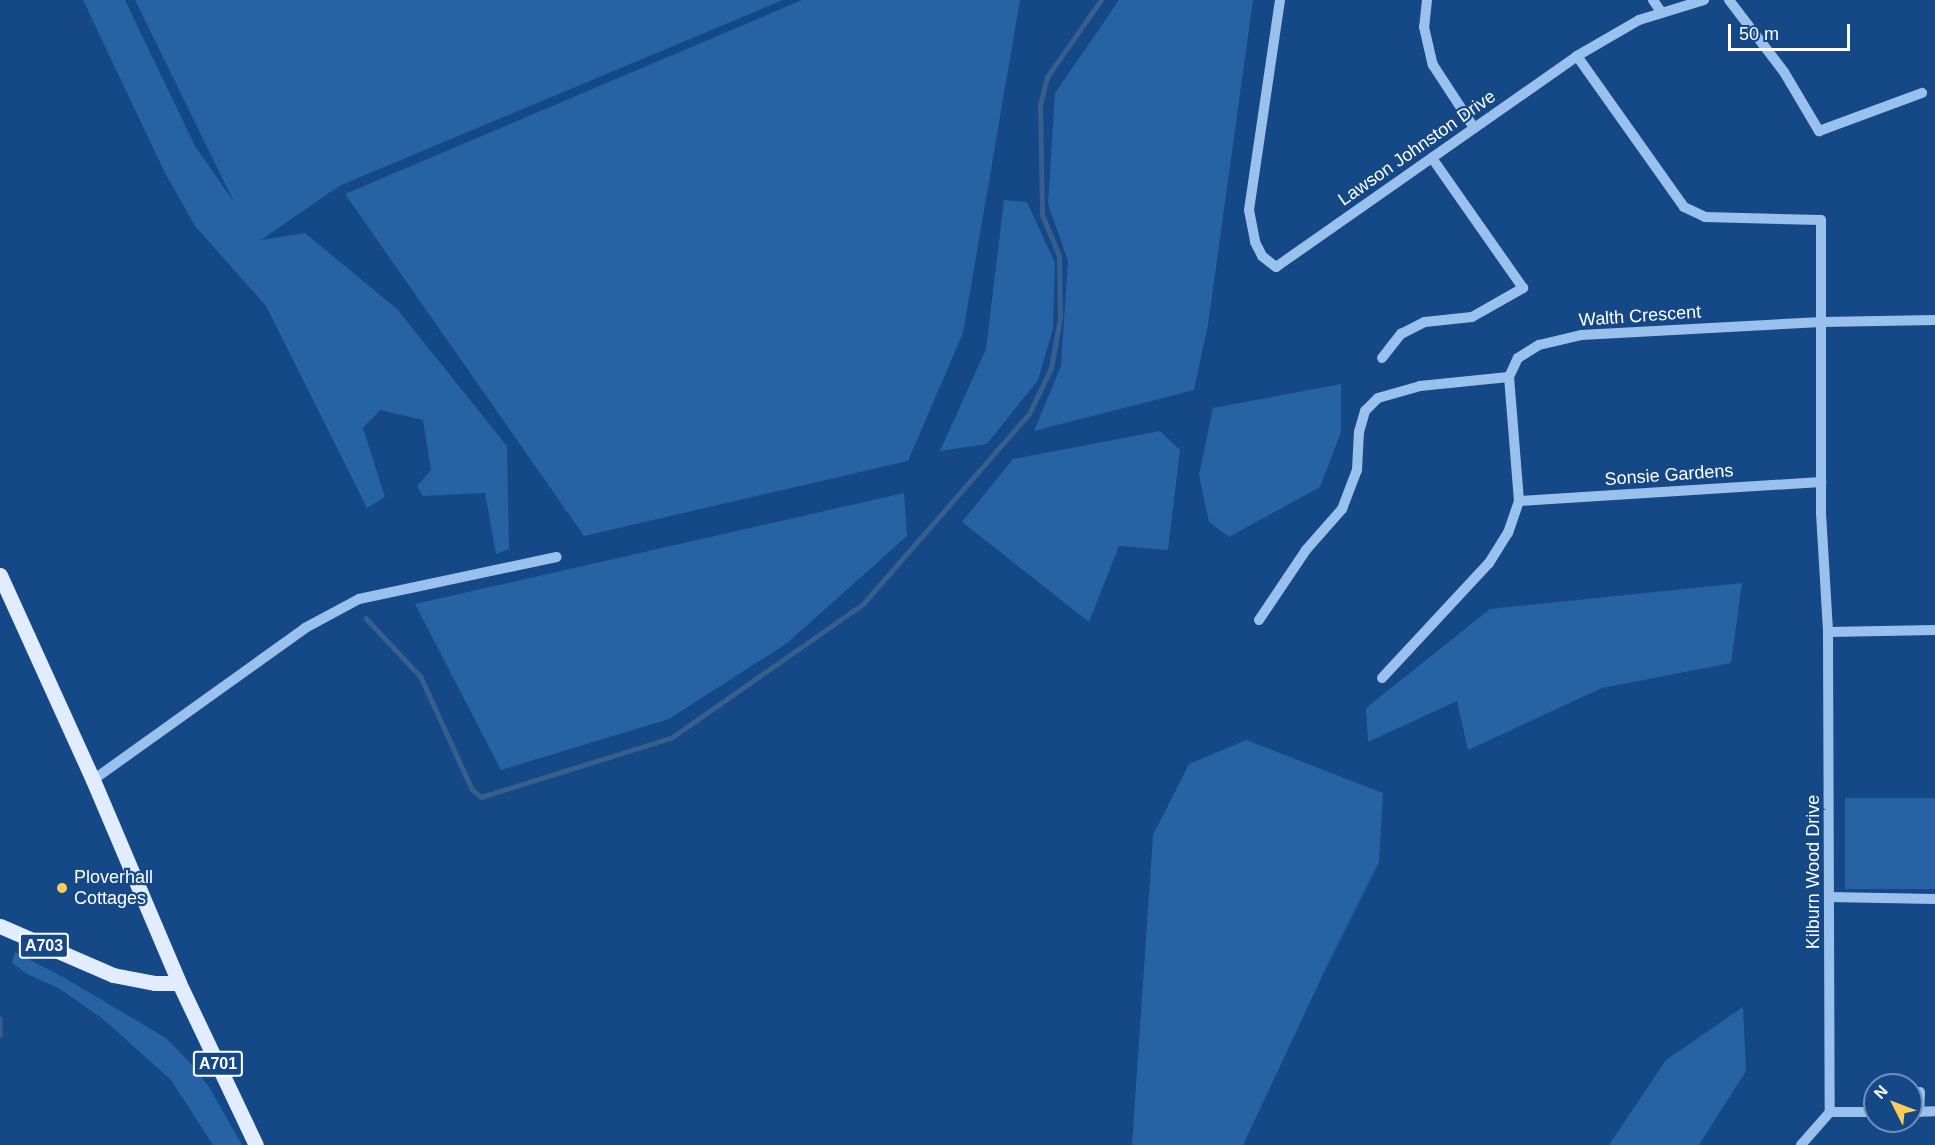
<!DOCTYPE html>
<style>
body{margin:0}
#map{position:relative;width:1935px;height:1145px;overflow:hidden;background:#154886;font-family:Arial,sans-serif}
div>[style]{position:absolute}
.green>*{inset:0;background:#2762a5;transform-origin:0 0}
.stream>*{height:4.5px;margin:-2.25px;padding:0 2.25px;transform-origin:2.25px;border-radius:2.25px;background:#385e8c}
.minor>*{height:10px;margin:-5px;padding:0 5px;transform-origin:5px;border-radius:5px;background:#9ac1ee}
.major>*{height:15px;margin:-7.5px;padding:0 7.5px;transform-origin:7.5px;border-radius:7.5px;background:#e1edff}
.dots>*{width:16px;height:16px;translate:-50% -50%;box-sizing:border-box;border:3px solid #154886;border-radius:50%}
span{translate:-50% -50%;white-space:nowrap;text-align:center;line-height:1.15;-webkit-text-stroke:4.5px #154886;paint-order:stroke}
.shield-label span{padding:2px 4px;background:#154886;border:2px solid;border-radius:4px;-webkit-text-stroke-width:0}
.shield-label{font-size:16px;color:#fff;font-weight:700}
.street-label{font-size:18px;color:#fff}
.poi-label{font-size:18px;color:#fff}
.left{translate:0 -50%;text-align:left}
.north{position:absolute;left:1863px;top:1073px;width:60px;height:60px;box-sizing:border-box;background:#154886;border:2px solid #7391b6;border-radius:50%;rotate:312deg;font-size:16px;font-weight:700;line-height:24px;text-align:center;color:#fff}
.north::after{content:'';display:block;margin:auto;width:21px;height:27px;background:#ffcd57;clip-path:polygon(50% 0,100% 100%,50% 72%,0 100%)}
.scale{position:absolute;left:1728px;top:24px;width:122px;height:27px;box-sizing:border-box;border:3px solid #fff;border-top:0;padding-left:8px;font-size:18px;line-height:21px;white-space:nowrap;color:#fff;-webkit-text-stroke:4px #154886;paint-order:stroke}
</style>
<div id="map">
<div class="green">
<i style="clip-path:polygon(83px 0,125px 0,195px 146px,234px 202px,135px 0,783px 0,339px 186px,261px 240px,305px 233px,397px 309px,507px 446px,509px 549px,496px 554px,485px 493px,423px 496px,417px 486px,431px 470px,423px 420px,380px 410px,363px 428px,385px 497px,367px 508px,266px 306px,195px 226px,165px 173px)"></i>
<i style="clip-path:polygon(802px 0,1020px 0,963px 333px,908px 461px,584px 536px,345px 194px)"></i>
<i style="clip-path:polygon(1119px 0,1253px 0,1208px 325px,1194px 390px,1034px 431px,1061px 366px,1068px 261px,1048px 204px,1055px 93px)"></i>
<i style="clip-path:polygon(1004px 200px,1027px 202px,1055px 263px,1053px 328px,1038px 380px,987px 444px,940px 451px,986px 349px)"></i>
<i style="clip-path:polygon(1341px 384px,1341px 432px,1320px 487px,1229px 537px,1209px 522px,1199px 475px,1213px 408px)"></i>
<i style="clip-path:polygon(1160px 431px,1180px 450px,1168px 550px,1119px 546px,1089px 622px,962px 522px,1013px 459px)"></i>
<i style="clip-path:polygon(904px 493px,907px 536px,786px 644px,669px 719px,501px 770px,415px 604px)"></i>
<i style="clip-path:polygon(1742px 583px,1731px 663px,1602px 688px,1468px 750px,1457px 701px,1368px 742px,1366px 708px,1490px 609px)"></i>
<i style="clip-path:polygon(1246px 740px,1383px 793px,1379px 862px,1326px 968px,1243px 1145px,1132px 1145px,1153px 835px,1189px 764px)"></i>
<i style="left:1845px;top:798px;width:90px;height:91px"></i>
<i style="clip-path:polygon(15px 952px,63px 977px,166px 1038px,193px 1066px,209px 1087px,242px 1145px,213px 1145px,171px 1080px,103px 1019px,60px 989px,27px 974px,12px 963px)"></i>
<i style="clip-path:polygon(1743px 1007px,1746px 1071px,1699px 1145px,1609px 1145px,1666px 1060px)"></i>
</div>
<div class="stream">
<i style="left:366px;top:618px;width:81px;rotate:47deg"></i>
<i style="left:421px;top:677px;width:123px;rotate:65.5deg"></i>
<i style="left:472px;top:789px;width:12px;rotate:42deg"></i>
<i style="left:481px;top:797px;width:199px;rotate:-17.3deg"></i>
<i style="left:671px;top:738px;width:234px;rotate:-34.9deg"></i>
<i style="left:863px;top:604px;width:252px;rotate:-48.9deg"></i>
<i style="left:1029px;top:414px;width:51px;rotate:-64.4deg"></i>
<i style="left:1051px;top:368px;width:51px;rotate:-79.8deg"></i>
<i style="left:1060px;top:318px;width:62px;rotate:-90.9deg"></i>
<i style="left:1059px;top:256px;width:44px;rotate:-112.5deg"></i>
<i style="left:1042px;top:215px;width:110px;rotate:-91deg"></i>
<i style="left:1040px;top:105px;width:29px;rotate:-76deg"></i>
<i style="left:1047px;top:77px;width:94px;rotate:-55deg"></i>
<i style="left:0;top:1018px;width:17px;rotate:90deg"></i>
</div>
<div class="minor">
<i style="left:1280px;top:0;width:212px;rotate:98.4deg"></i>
<i style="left:1249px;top:210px;width:33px;rotate:79deg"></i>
<i style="left:1255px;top:242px;width:16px;rotate:63deg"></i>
<i style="left:1262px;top:256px;width:18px;rotate:38deg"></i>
<i style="left:1276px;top:267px;width:368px;rotate:-35deg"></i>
<i style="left:1427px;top:0;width:27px;rotate:96deg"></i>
<i style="left:1424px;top:27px;width:39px;rotate:77deg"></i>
<i style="left:1433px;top:65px;width:75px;rotate:56.9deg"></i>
<i style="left:1653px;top:0;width:14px;rotate:56deg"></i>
<i style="left:1704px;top:0;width:68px;rotate:162.9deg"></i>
<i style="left:1639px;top:20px;width:72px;rotate:149.9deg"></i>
<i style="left:1577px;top:56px;width:185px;rotate:54.7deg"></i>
<i style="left:1684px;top:207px;width:23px;rotate:25deg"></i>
<i style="left:1705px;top:217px;width:116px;rotate:1.5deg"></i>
<i style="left:1821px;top:220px;width:293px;rotate:90deg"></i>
<i style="left:1821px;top:513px;width:119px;rotate:86.6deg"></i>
<i style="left:1828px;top:632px;width:480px;rotate:89.8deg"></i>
<i style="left:1830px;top:1112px;width:44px;rotate:131.3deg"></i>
<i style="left:1729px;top:0;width:91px;rotate:52.6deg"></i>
<i style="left:1784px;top:72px;width:69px;rotate:59.3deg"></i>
<i style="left:1819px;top:131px;width:110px;rotate:-20.3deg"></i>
<i style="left:1382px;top:358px;width:31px;rotate:-52deg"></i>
<i style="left:1401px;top:334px;width:27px;rotate:-27deg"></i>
<i style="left:1425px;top:322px;width:47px;rotate:-6.1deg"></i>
<i style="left:1472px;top:317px;width:59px;rotate:-29.6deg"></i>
<i style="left:1523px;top:288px;width:159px;rotate:-125deg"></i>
<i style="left:1519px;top:501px;width:303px;rotate:-3.6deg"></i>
<i style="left:1259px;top:620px;width:84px;rotate:-56.1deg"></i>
<i style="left:1306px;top:550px;width:55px;rotate:-48.7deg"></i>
<i style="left:1342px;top:509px;width:42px;rotate:-69deg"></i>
<i style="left:1357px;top:470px;width:38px;rotate:-87deg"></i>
<i style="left:1359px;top:432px;width:22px;rotate:-74deg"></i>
<i style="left:1365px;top:411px;width:18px;rotate:-45deg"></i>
<i style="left:1378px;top:398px;width:44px;rotate:-15.9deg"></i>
<i style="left:1420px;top:386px;width:89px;rotate:-5.8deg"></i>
<i style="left:1509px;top:377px;width:21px;rotate:-65deg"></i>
<i style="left:1518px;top:358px;width:25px;rotate:-32deg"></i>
<i style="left:1539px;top:345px;width:43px;rotate:-13.4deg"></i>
<i style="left:1581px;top:335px;width:241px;rotate:-3.1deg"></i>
<i style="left:1822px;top:322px;width:113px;rotate:-1deg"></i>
<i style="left:1828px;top:632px;width:107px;rotate:-1.1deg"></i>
<i style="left:1382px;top:678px;width:157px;rotate:-47.1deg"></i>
<i style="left:1489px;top:563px;width:36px;rotate:-58deg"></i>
<i style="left:1508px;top:533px;width:34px;rotate:-71deg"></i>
<i style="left:1519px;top:501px;width:124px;rotate:-94.6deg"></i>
<i style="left:93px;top:780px;width:261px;rotate:-35.6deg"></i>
<i style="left:305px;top:628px;width:61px;rotate:-28.2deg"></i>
<i style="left:359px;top:599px;width:202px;rotate:-12deg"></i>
<i style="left:1829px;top:897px;width:106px;rotate:1.1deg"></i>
<i style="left:1830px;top:1112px;width:45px"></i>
<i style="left:1911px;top:1112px;width:24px;rotate:-2deg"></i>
<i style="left:1919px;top:1112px;width:20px;rotate:-87deg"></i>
</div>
<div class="major">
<i style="left:0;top:575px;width:225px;rotate:65.6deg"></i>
<i style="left:93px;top:780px;width:220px;rotate:67deg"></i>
<i style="left:179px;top:983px;width:179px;rotate:64.6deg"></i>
<i style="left:0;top:926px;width:123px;rotate:23.4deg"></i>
<i style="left:113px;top:975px;width:43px;rotate:10.8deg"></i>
<i style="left:155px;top:983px;width:24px"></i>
</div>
<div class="dots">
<i style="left:62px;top:888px;background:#ffcd57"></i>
</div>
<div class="shield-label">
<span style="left:44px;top:946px">A703</span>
<span style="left:218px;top:1064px">A701</span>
</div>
<div class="street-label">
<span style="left:1417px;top:148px;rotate:-35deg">Lawson Johnston Drive</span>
<span style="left:1640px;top:316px;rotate:-4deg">Walth Crescent</span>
<span style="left:1669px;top:475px;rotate:-4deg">Sonsie Gardens</span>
<span style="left:1813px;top:872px;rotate:-90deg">Kilburn Wood Drive</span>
</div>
<div class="poi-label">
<span class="left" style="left:74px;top:888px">Ploverhall<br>Cottages</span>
</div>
<div class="north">N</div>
<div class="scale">50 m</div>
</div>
